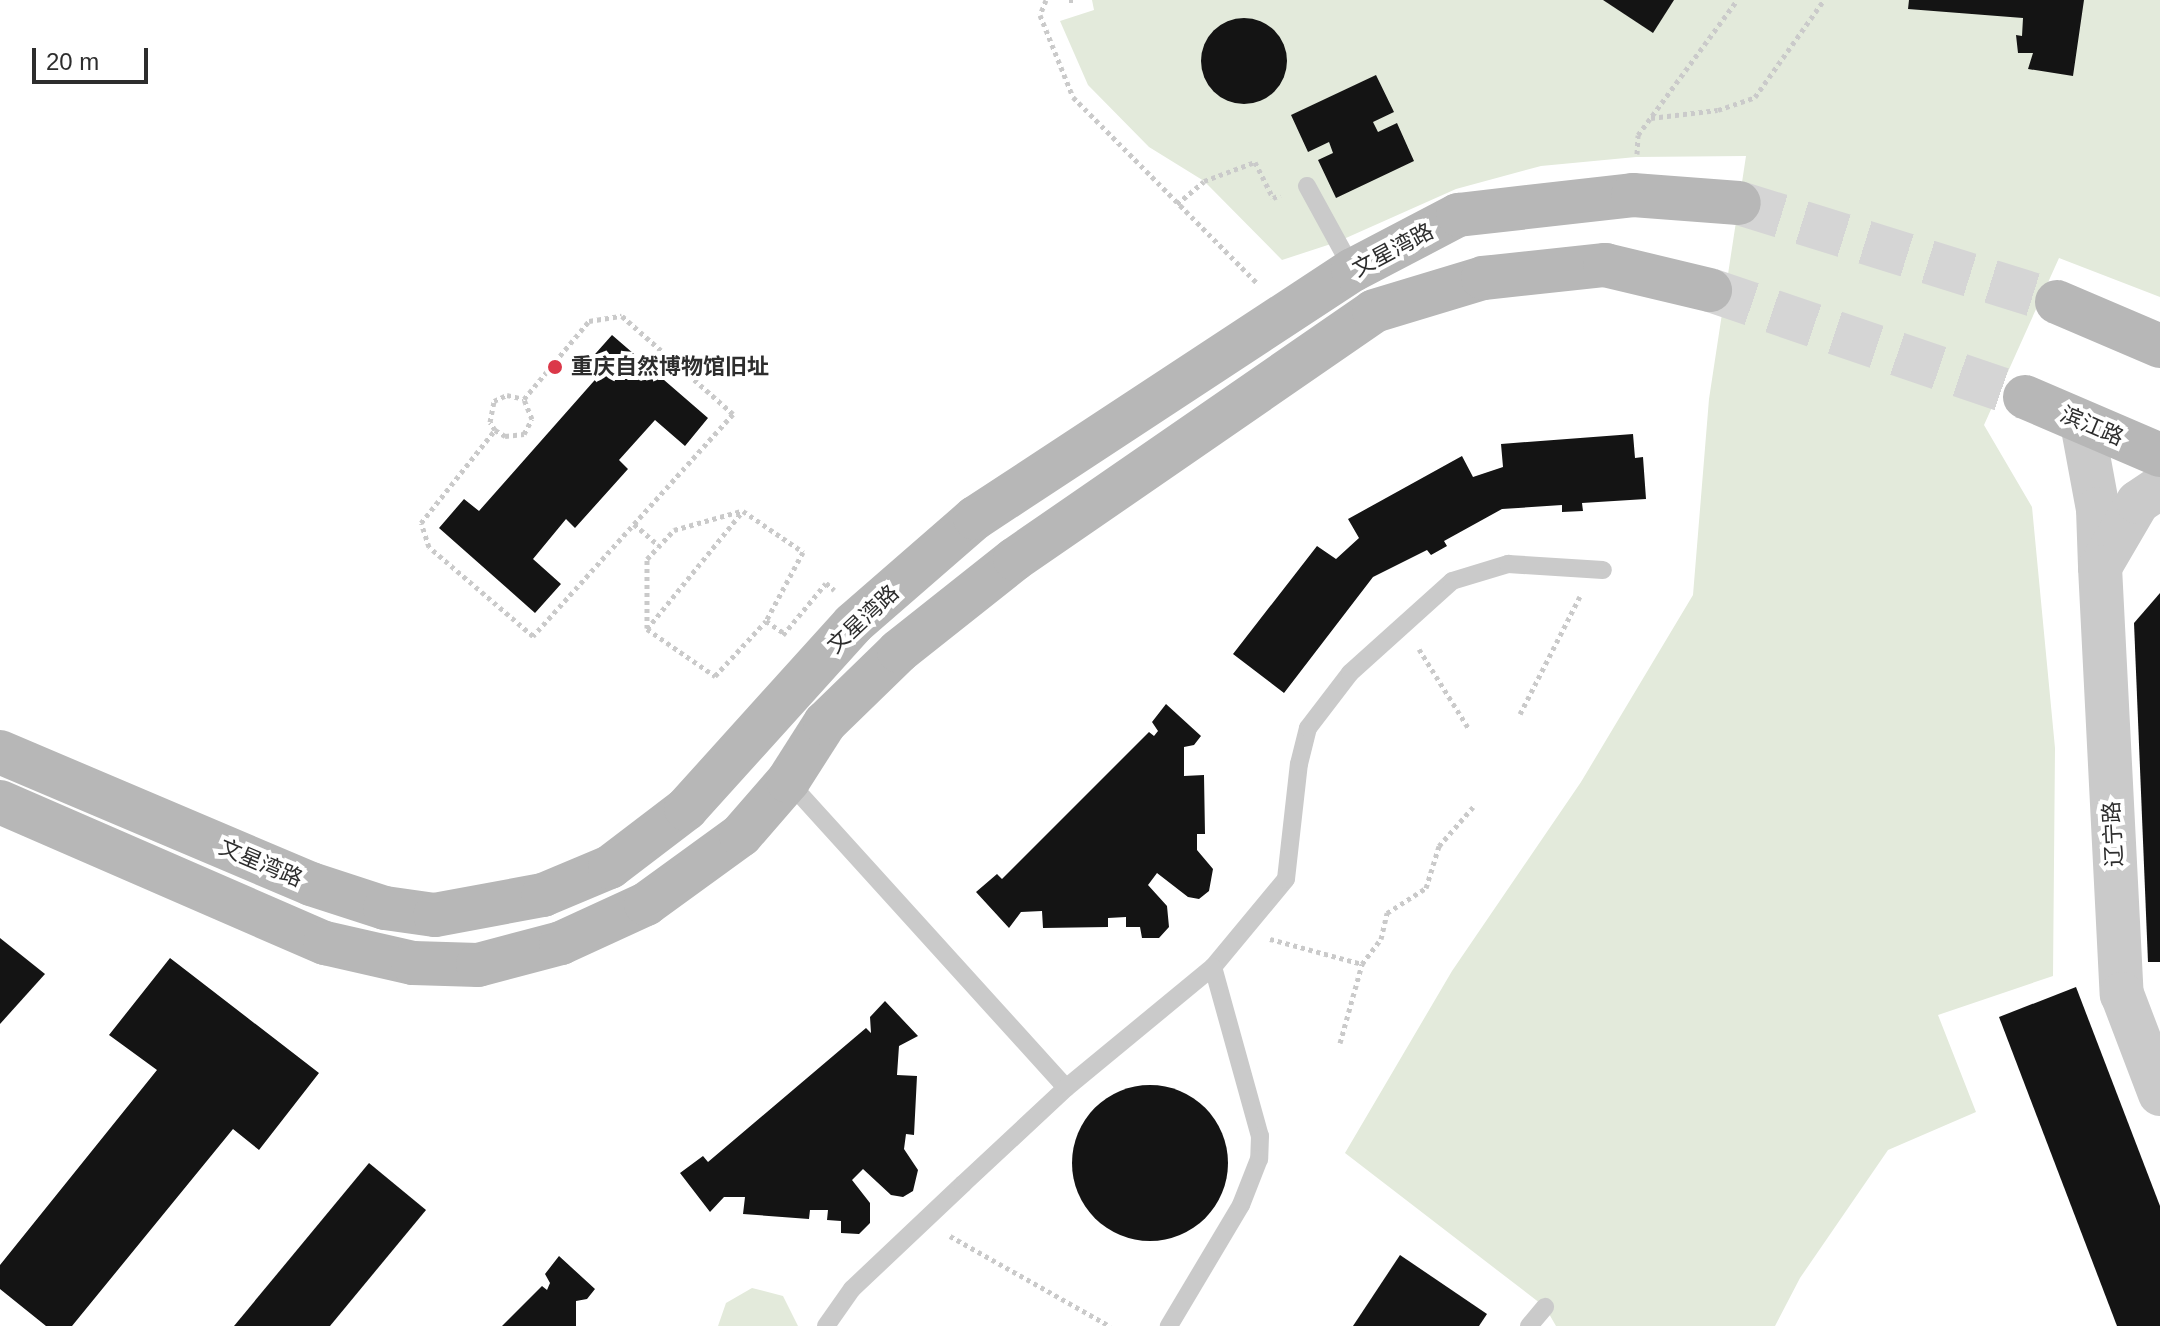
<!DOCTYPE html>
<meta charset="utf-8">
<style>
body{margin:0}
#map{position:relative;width:2160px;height:1326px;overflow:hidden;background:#fff;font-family:Arial,"Noto Sans SC",sans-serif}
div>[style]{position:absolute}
.green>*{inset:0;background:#e3eadb}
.building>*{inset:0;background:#141414}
.round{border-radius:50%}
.secondary-tunnel>*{height:44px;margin-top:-22px;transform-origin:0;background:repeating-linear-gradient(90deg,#d5d5d5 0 44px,transparent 0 66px)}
.path>*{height:5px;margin-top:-2.5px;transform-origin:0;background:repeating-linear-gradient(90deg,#cacaca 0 4px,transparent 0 8px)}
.service>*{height:18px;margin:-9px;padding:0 9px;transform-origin:9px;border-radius:9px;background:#cacaca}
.tertiary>*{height:44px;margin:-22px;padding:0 22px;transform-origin:22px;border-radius:22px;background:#cacaca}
.secondary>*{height:44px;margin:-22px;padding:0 22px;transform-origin:22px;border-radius:22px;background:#b7b7b7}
.dots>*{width:22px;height:22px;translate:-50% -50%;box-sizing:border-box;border:4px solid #fff;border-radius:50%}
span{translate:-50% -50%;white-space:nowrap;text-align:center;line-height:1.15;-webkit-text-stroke:8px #fff;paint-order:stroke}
.street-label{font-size:22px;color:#2d2d2d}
.poi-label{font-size:22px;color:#2d2d2d;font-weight:700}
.left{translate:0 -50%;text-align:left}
.scale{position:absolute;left:32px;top:48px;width:116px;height:36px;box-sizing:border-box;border:4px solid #2d2d2d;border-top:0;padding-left:10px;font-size:24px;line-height:28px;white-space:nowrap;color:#2d2d2d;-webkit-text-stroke:6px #fff;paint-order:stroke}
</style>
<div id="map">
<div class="green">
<i style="clip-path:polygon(1092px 0,2160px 0,2160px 297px,2059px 258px,1984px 425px,2032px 507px,2055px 748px,2053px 976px,1938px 1015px,1976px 1112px,1888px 1150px,1800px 1278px,1775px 1326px,1556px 1326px,1545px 1307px,1345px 1153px,1452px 971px,1581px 782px,1693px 595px,1709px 399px,1746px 156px,1636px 157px,1541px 166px,1456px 189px,1337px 242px,1282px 260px,1204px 181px,1149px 147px,1088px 85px,1060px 21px,1094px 10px)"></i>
<i style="clip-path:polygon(752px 1288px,783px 1296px,798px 1326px,718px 1326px,726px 1303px)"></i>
</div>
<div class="building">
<i style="clip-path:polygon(1603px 0,1674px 0,1653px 33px)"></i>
<i style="clip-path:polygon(1909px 0,2084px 0,2073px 76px,2028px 69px,2033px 53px,2018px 53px,2016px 35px,2022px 36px,2023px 18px,1908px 9px)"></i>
<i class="round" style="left:1201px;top:18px;width:86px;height:86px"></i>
<i style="clip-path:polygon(1376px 75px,1394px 112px,1373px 122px,1378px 132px,1397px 123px,1414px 161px,1336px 198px,1318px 160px,1333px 153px,1329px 142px,1308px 152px,1291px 115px)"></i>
<i style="clip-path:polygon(612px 335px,708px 418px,685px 446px,655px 420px,619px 460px,628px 469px,575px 528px,566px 519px,533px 559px,561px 584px,535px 613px,439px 528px,464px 499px,479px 511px,601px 373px,588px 362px)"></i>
<i style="clip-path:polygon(1633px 434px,1635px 458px,1643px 457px,1646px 499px,1582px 503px,1583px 511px,1562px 512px,1562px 505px,1502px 509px,1444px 541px,1447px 546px,1431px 555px,1427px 550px,1373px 577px,1284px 693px,1233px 654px,1317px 546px,1336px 559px,1359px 538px,1348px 519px,1462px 456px,1473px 477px,1503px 467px,1501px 444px)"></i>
<i style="clip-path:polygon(2160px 593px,2160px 962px,2148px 962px,2134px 623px)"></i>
<i style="clip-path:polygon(1166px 704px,1201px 736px,1194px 745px,1184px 747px,1184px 776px,1204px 775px,1205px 834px,1197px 834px,1197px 850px,1213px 869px,1209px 891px,1199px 899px,1188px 897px,1157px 873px,1148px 885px,1167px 906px,1169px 927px,1159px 938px,1142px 938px,1140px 927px,1126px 927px,1126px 917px,1108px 918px,1108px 927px,1043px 928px,1042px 911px,1021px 912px,1009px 928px,976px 892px,997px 874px,1002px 879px,1149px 732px,1154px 736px,1158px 731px,1152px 722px)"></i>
<i style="clip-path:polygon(0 938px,45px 974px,0 1024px)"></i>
<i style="clip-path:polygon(170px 958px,319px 1073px,259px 1150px,233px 1129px,72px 1326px,46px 1326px,0 1289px,0 1265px,157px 1070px,109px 1035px)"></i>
<i style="clip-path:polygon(2076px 987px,2160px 1206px,2160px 1326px,2117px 1326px,1999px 1017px)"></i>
<i style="clip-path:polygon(885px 1001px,918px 1036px,899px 1046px,897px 1075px,917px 1076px,914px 1135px,906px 1134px,904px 1149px,918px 1170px,913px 1191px,903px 1197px,891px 1195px,863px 1169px,852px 1180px,870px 1203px,870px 1223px,859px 1234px,841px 1233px,841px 1221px,827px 1220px,828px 1210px,810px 1210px,809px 1219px,743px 1214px,745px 1197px,724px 1197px,710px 1212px,680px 1173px,703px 1156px,708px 1162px,866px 1028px,871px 1033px,870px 1017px)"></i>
<i class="round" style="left:1072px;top:1085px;width:156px;height:156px"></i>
<i style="clip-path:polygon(369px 1163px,426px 1210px,330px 1326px,234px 1326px)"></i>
<i style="clip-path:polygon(1400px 1255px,1487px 1314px,1479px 1326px,1353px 1326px)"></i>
<i style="clip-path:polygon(559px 1256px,595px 1289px,587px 1299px,576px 1301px,576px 1326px,502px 1326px,542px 1286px,547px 1290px,550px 1283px,545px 1274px)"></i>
</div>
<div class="secondary-tunnel">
<i style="left:1739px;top:203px;width:333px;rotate:17.3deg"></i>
<i style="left:1710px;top:290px;width:333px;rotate:18.8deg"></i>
</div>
<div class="path">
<i style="left:1046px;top:0;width:16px;rotate:112deg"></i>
<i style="left:1040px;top:15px;width:88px;rotate:68.1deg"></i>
<i style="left:1073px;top:97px;width:263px;rotate:45.3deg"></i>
<i style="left:1069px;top:0;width:4px"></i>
<i style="left:1651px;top:118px;width:67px;rotate:-6.8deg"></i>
<i style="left:1718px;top:110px;width:39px;rotate:-19deg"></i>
<i style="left:1755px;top:97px;width:119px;rotate:-54.6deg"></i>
<i style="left:1637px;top:154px;width:19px;rotate:-87deg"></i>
<i style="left:1638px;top:135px;width:167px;rotate:-53.7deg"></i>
<i style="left:1177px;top:204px;width:35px;rotate:-40deg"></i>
<i style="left:1204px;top:181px;width:54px;rotate:-20.4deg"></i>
<i style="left:1255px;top:162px;width:40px;rotate:63.4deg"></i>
<i style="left:1273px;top:198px;width:8px;rotate:-23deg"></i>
<i style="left:622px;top:316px;width:148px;rotate:41.4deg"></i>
<i style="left:733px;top:414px;width:299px;rotate:132deg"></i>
<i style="left:533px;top:636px;width:137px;rotate:-139.4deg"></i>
<i style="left:429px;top:547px;width:25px;rotate:-108deg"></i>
<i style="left:421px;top:523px;width:119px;rotate:-51.5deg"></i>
<i style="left:495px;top:430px;width:9px;rotate:-122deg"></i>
<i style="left:490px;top:422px;width:21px;rotate:-79deg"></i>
<i style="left:494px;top:401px;width:14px;rotate:-25deg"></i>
<i style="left:507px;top:395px;width:17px;rotate:13deg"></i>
<i style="left:524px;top:399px;width:102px;rotate:-50.2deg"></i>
<i style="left:589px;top:321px;width:33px;rotate:-9deg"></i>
<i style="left:495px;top:430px;width:12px;rotate:31deg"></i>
<i style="left:505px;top:436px;width:19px;rotate:-6deg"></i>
<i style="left:524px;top:434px;width:17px;rotate:-62deg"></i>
<i style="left:532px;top:419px;width:22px;rotate:-112deg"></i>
<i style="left:634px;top:524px;width:33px;rotate:41deg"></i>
<i style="left:647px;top:628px;width:69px;rotate:-90deg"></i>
<i style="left:647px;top:559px;width:40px;rotate:-47deg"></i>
<i style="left:674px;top:530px;width:70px;rotate:-15.8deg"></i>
<i style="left:647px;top:629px;width:152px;rotate:-50.9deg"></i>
<i style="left:743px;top:511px;width:73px;rotate:34.3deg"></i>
<i style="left:803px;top:552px;width:78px;rotate:118.2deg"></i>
<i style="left:766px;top:621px;width:22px;rotate:34deg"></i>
<i style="left:647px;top:629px;width:83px;rotate:34.7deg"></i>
<i style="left:715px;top:676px;width:75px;rotate:-47.2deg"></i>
<i style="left:783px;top:635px;width:67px;rotate:-50.4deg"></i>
<i style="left:826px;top:583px;width:11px;rotate:41deg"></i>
<i style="left:1419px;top:649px;width:94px;rotate:58deg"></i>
<i style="left:1520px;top:714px;width:132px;rotate:-63deg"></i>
<i style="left:1270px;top:939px;width:95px;rotate:15.2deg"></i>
<i style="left:1340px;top:1043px;width:82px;rotate:-74.4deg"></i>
<i style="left:1362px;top:964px;width:31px;rotate:-53deg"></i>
<i style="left:1381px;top:939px;width:27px;rotate:-77deg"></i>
<i style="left:1387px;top:913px;width:46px;rotate:-32.7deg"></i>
<i style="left:1426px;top:888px;width:44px;rotate:-72.8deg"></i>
<i style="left:1439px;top:846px;width:52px;rotate:-48.9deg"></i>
<i style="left:950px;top:1236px;width:184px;rotate:29.4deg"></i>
</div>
<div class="service">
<i style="left:1307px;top:186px;width:96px;rotate:61.3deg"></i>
<i style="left:788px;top:781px;width:414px;rotate:47.8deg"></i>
<i style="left:1213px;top:967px;width:114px;rotate:-50.3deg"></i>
<i style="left:1286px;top:879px;width:116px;rotate:-83.6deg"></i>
<i style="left:1299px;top:764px;width:37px;rotate:-76deg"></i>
<i style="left:1308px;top:728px;width:69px;rotate:-52.6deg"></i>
<i style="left:1350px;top:673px;width:137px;rotate:-42deg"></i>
<i style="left:1452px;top:581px;width:59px;rotate:-16.9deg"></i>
<i style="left:1508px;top:564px;width:95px;rotate:3.6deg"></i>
<i style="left:826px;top:1326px;width:45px;rotate:-54.9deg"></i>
<i style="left:852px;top:1289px;width:153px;rotate:-43.4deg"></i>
<i style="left:963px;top:1184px;width:141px;rotate:-43deg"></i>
<i style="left:1066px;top:1088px;width:190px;rotate:-39.5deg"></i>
<i style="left:1213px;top:967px;width:175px;rotate:74.5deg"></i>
<i style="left:1260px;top:1136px;width:23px;rotate:92deg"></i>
<i style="left:1259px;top:1159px;width:49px;rotate:111.4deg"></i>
<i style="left:1241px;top:1205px;width:141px;rotate:120.8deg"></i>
<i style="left:1529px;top:1326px;width:25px;rotate:-50deg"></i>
</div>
<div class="tertiary">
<i style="left:2082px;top:423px;width:87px;rotate:79.5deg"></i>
<i style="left:2098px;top:509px;width:58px;rotate:88deg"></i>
<i style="left:2100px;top:567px;width:75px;rotate:-59.7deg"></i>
<i style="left:2138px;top:502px;width:27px;rotate:-34deg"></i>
<i style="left:2100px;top:567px;width:428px;rotate:87.1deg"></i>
<i style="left:2122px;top:994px;width:107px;rotate:69.2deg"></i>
</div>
<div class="secondary">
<i style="left:2057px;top:302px;width:112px;rotate:23.1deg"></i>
<i style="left:2025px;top:397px;width:147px;rotate:23.2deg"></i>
<i style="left:0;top:752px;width:338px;rotate:23deg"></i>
<i style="left:311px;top:884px;width:78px;rotate:18deg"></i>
<i style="left:385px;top:908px;width:50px;rotate:8deg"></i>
<i style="left:435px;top:915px;width:110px;rotate:-10.5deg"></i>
<i style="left:543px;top:895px;width:73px;rotate:-22.7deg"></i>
<i style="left:610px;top:867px;width:96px;rotate:-37.3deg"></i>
<i style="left:686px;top:809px;width:249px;rotate:-47.9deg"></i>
<i style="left:853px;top:624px;width:162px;rotate:-41deg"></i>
<i style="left:975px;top:518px;width:452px;rotate:-33.3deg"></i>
<i style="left:1353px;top:270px;width:119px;rotate:-27.6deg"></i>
<i style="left:1458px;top:215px;width:176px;rotate:-6.5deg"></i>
<i style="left:1633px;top:195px;width:106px;rotate:4.3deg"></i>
<i style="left:0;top:802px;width:354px;rotate:23.5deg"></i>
<i style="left:325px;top:943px;width:90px;rotate:12.8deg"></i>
<i style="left:413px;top:963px;width:65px;rotate:1.8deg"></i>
<i style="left:478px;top:965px;width:86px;rotate:-14.8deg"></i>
<i style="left:561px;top:943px;width:94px;rotate:-24.6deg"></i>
<i style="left:646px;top:904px;width:117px;rotate:-36deg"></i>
<i style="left:741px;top:835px;width:72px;rotate:-49deg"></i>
<i style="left:788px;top:781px;width:69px;rotate:-57.5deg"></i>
<i style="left:825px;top:723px;width:103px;rotate:-44.2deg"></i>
<i style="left:899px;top:651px;width:148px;rotate:-38.4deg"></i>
<i style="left:1015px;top:559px;width:436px;rotate:-34.6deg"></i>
<i style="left:1374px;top:311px;width:114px;rotate:-16.8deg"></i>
<i style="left:1483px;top:278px;width:123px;rotate:-6.1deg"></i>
<i style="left:1605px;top:265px;width:108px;rotate:13.4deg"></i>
</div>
<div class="dots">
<i style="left:555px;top:367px;background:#db3849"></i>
</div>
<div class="street-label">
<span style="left:1393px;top:250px;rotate:-28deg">文星湾路</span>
<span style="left:2092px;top:426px;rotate:23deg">滨江路</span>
<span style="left:863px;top:619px;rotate:-43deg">文星湾路</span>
<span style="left:2113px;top:834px;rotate:-93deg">辽宁路</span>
<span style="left:261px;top:863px;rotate:23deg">文星湾路</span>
</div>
<div class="poi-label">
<span class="left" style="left:571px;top:367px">重庆自然博物馆旧址</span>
</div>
<div class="scale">20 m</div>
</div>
